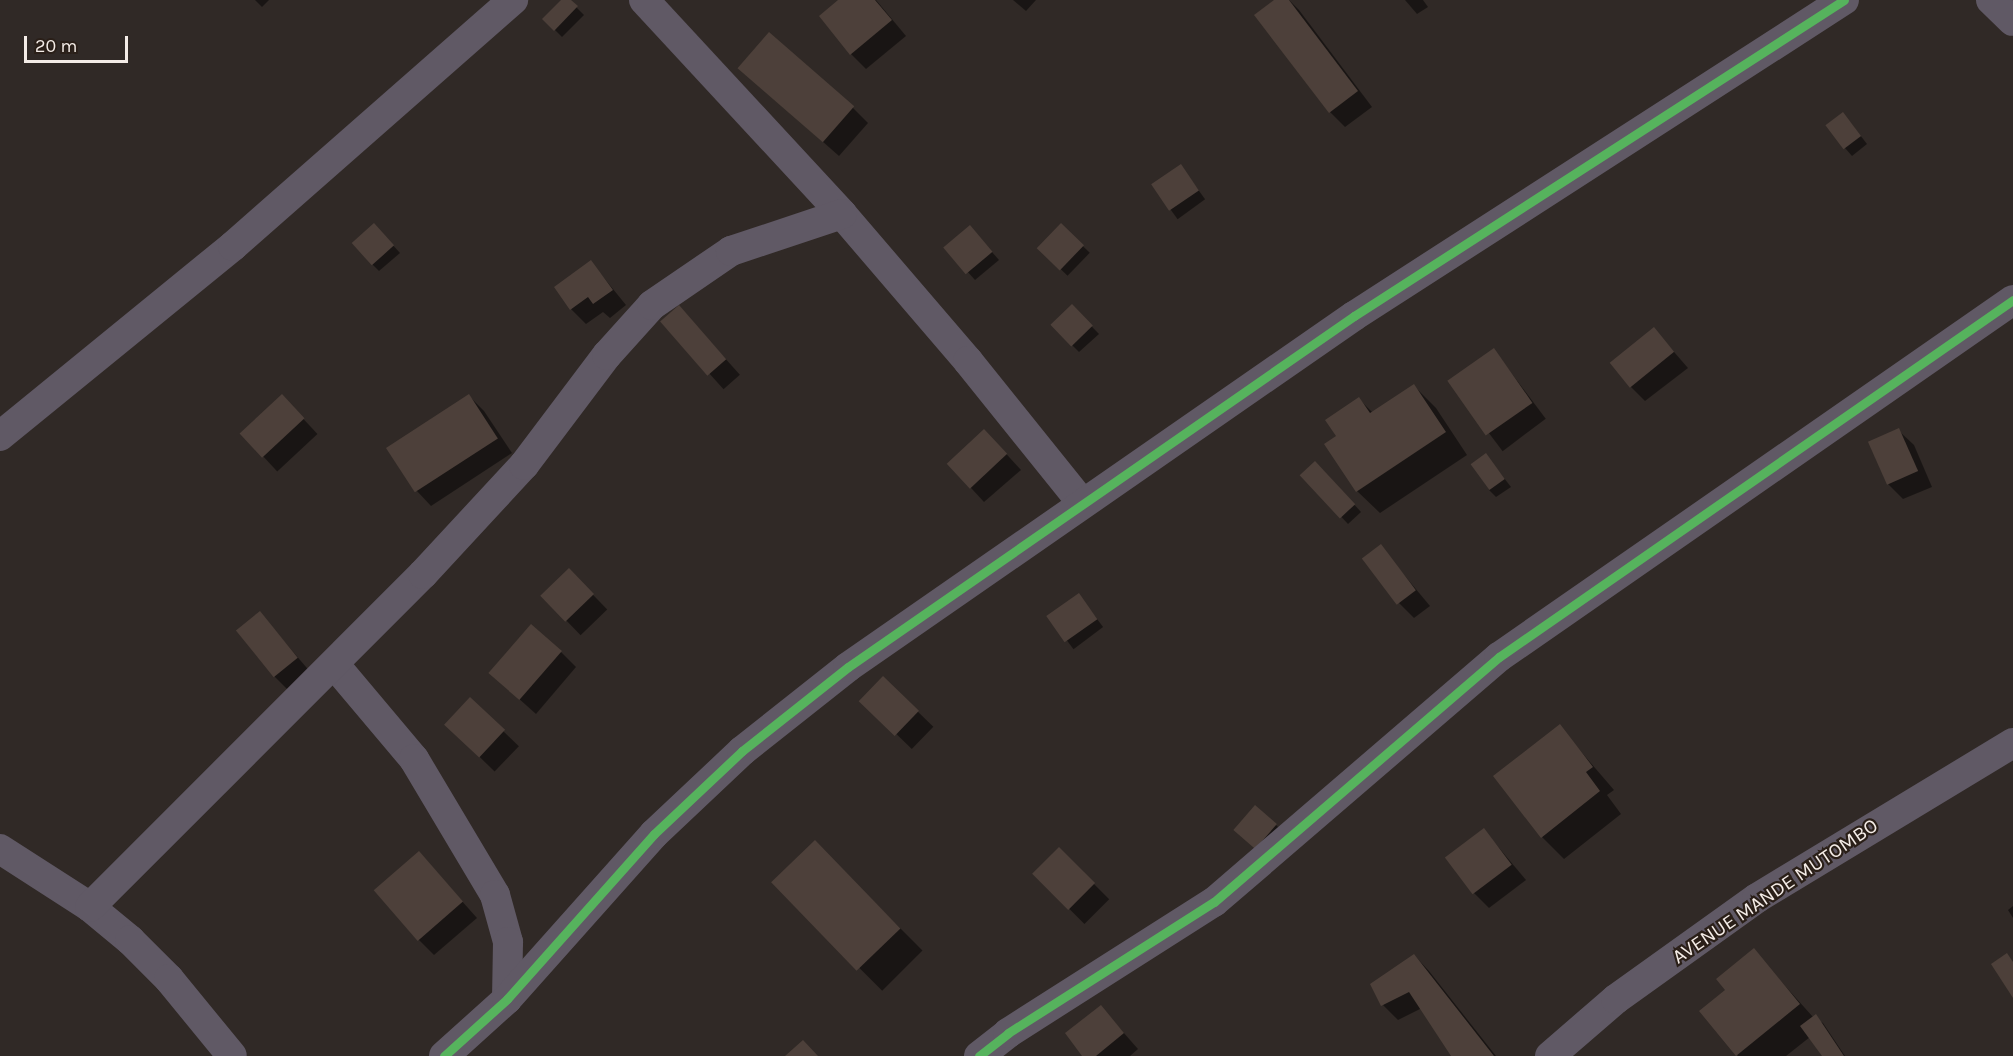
<!DOCTYPE html>
<style>
body{margin:0}
#map{position:relative;width:2013px;height:1056px;overflow:hidden;background:#302926;font-family:Karla,sans-serif}
div>[style]{position:absolute}
.shadow>*{inset:0;background:#0007;transform-origin:0 0}
.building>*{inset:0;background:#4d403a;transform-origin:0 0}
.street>*{height:30px;margin:-15px;padding:0 15px;transform-origin:15px;border-radius:15px;background:#605965}
.cycleway>*{height:9px;margin:-4.5px;padding:0 4.5px;transform-origin:4.5px;border-radius:4.5px;background:#56b35d}
span{translate:-50% -50%;white-space:nowrap;text-align:center;line-height:1.15;-webkit-text-stroke:4.5px #2a1f18;paint-order:stroke}
.street-label{font-size:20px;color:#f4ece7}
.scale{position:absolute;left:24px;top:36px;width:104px;height:27px;box-sizing:border-box;border:3px solid #f4ece7;border-top:0;padding-left:8px;font-size:18px;line-height:21px;white-space:nowrap;color:#f4ece7;-webkit-text-stroke:4px #2a1f18;paint-order:stroke}
</style>
<div id="map">
<div class="shadow">
<i style="clip-path:polygon(255px 0,269px 0,262px 7px)"></i>
<i style="clip-path:polygon(563px 0,569px 0,584px 15px,562px 37px,544px 19px)"></i>
<i style="clip-path:polygon(840px 0,876px 0,906px 36px,866px 69px,851px 54px)"></i>
<i style="clip-path:polygon(1013px 0,1036px 0,1026px 11px)"></i>
<i style="clip-path:polygon(1276px 0,1289px 0,1299px 10px,1372px 107px,1345px 127px,1330px 112px)"></i>
<i style="clip-path:polygon(1405px 0,1423px 0,1428px 7px,1417px 14px)"></i>
<i style="clip-path:polygon(755px 82px,853px 108px,868px 123px,839px 156px)"></i>
<i style="clip-path:polygon(1850px 122px,1867px 144px,1852px 156px,1845px 148px)"></i>
<i style="left:1181px;top:166px;width:41px;height:34px;rotate:54deg"></i>
<i style="left:1061px;top:225px;width:40px;height:32px;rotate:44deg"></i>
<i style="clip-path:polygon(381px 232px,400px 253px,379px 271px,372px 264px)"></i>
<i style="clip-path:polygon(977px 235px,999px 260px,975px 280px,946px 248px)"></i>
<i style="clip-path:polygon(591px 262px,626px 305px,610px 318px,603px 312px,586px 324px,571px 309px)"></i>
<i style="clip-path:polygon(1072px 306px,1099px 334px,1079px 352px,1072px 345px)"></i>
<i style="left:679px;top:307px;width:91px;height:22px;rotate:48deg"></i>
<i style="clip-path:polygon(1654px 329px,1688px 368px,1645px 401px,1630px 386px)"></i>
<i style="left:1494px;top:350px;width:86px;height:54px;rotate:53deg"></i>
<i style="clip-path:polygon(1414px 386px,1436px 408px,1467px 455px,1380px 513px,1357px 491px,1359px 399px,1373px 413px)"></i>
<i style="left:282px;top:396px;width:52px;height:55px;rotate:47deg"></i>
<i style="clip-path:polygon(469px 396px,484px 411px,512px 453px,431px 506px,416px 490px)"></i>
<i style="clip-path:polygon(1898px 430px,1914px 445px,1932px 487px,1903px 499px,1888px 484px)"></i>
<i style="clip-path:polygon(999px 446px,1021px 470px,984px 502px,948px 463px)"></i>
<i style="clip-path:polygon(1486px 455px,1511px 487px,1496px 497px,1489px 490px)"></i>
<i style="clip-path:polygon(1323px 470px,1361px 512px,1348px 524px,1302px 475px)"></i>
<i style="clip-path:polygon(1380px 546px,1430px 606px,1414px 618px,1399px 603px)"></i>
<i style="left:569px;top:570px;width:55px;height:37px;rotate:46deg"></i>
<i style="left:1079px;top:595px;width:40px;height:37px;rotate:53deg"></i>
<i style="clip-path:polygon(260px 613px,312px 674px,289px 691px,274px 676px)"></i>
<i style="clip-path:polygon(561px 652px,576px 667px,536px 714px,491px 674px)"></i>
<i style="left:883px;top:678px;width:70px;height:31px;rotate:44deg"></i>
<i style="left:470px;top:699px;width:68px;height:35px;rotate:44deg"></i>
<i style="clip-path:polygon(1559px 726px,1614px 790px,1607px 795px,1621px 814px,1564px 859px,1542px 837px)"></i>
<i style="clip-path:polygon(1276px 825px,1283px 832px,1264px 855px,1236px 830px)"></i>
<i style="clip-path:polygon(1484px 830px,1526px 880px,1489px 908px,1474px 893px)"></i>
<i style="left:815px;top:843px;width:152px;height:57px;rotate:45deg"></i>
<i style="left:1059px;top:849px;width:71px;height:35px;rotate:45deg"></i>
<i style="clip-path:polygon(419px 853px,477px 918px,434px 955px,419px 940px)"></i>
<i style="clip-path:polygon(2013px 906px,2013px 918px,2008px 910px)"></i>
<i style="clip-path:polygon(1753px 950px,1813px 1017px,1823px 1023px,1845px 1056px,1823px 1056px,1810px 1037px,1786px 1056px,1738px 1056px,1701px 1011px,1727px 990px)"></i>
<i style="clip-path:polygon(1414px 955px,1429px 971px,1496px 1056px,1453px 1056px,1422px 1008px,1398px 1020px,1383px 1005px)"></i>
<i style="clip-path:polygon(1101px 1007px,1138px 1049px,1130px 1056px,1084px 1056px)"></i>
</div>
<div class="building">
<i style="clip-path:polygon(561px 0,571px 0,578px 6px,554px 31px,542px 19px)"></i>
<i style="clip-path:polygon(838px 0,875px 0,892px 20px,850px 55px,819px 16px)"></i>
<i style="clip-path:polygon(1274px 0,1289px 0,1358px 91px,1329px 113px,1254px 15px)"></i>
<i style="left:769px;top:32px;width:113px;height:48px;rotate:41deg"></i>
<i style="left:1843px;top:112px;width:30px;height:22px;rotate:53deg"></i>
<i style="left:1181px;top:164px;width:32px;height:36px;rotate:56deg"></i>
<i style="left:374px;top:223px;width:30px;height:30px;rotate:48deg"></i>
<i style="left:1061px;top:223px;width:32px;height:35px;rotate:44deg"></i>
<i style="left:970px;top:225px;width:35px;height:35px;rotate:50deg"></i>
<i style="clip-path:polygon(591px 260px,613px 290px,593px 304px,588px 297px,570px 310px,554px 287px)"></i>
<i style="left:1072px;top:304px;width:30px;height:30px;rotate:46deg"></i>
<i style="left:679px;top:305px;width:72px;height:25px;rotate:49deg"></i>
<i style="left:1654px;top:327px;width:32px;height:57px;rotate:51deg"></i>
<i style="left:1494px;top:348px;width:67px;height:57px;rotate:55deg"></i>
<i style="clip-path:polygon(1414px 384px,1446px 432px,1356px 492px,1324px 444px,1336px 436px,1325px 420px,1359px 397px,1370px 413px)"></i>
<i style="left:282px;top:394px;width:33px;height:58px;rotate:47deg"></i>
<i style="left:469px;top:394px;width:53px;height:99px;rotate:57deg"></i>
<i style="left:1899px;top:428px;width:47px;height:34px;rotate:66deg"></i>
<i style="left:984px;top:429px;width:34px;height:51px;rotate:47deg"></i>
<i style="left:1486px;top:453px;width:32px;height:19px;rotate:54deg"></i>
<i style="left:1315px;top:461px;width:59px;height:21px;rotate:47deg"></i>
<i style="left:1381px;top:544px;width:58px;height:24px;rotate:53deg"></i>
<i style="left:569px;top:568px;width:36px;height:40px;rotate:46deg"></i>
<i style="left:1079px;top:593px;width:32px;height:40px;rotate:55deg"></i>
<i style="left:260px;top:611px;width:60px;height:31px;rotate:51deg"></i>
<i style="left:531px;top:624px;width:41px;height:65px;rotate:41deg"></i>
<i style="left:883px;top:676px;width:50px;height:35px;rotate:44deg"></i>
<i style="left:470px;top:697px;width:48px;height:38px;rotate:43deg"></i>
<i style="clip-path:polygon(1560px 724px,1593px 767px,1586px 772px,1600px 791px,1541px 838px,1493px 776px)"></i>
<i style="left:1255px;top:805px;width:29px;height:33px;rotate:41deg"></i>
<i style="left:1484px;top:828px;width:46px;height:49px;rotate:53deg"></i>
<i style="left:815px;top:840px;width:123px;height:61px;rotate:46deg"></i>
<i style="left:1059px;top:847px;width:51px;height:38px;rotate:45deg"></i>
<i style="left:419px;top:851px;width:67px;height:60px;rotate:49deg"></i>
<i style="clip-path:polygon(1754px 948px,1800px 1004px,1736px 1056px,1699px 1011px,1725px 990px,1716px 979px)"></i>
<i style="clip-path:polygon(2007px 953px,2013px 962px,2013px 998px,1991px 964px)"></i>
<i style="clip-path:polygon(1414px 954px,1494px 1056px,1451px 1056px,1409px 992px,1381px 1006px,1370px 984px)"></i>
<i style="clip-path:polygon(1101px 1005px,1124px 1033px,1096px 1056px,1082px 1056px,1065px 1033px)"></i>
<i style="clip-path:polygon(1816px 1014px,1844px 1056px,1822px 1056px,1800px 1026px)"></i>
<i style="clip-path:polygon(803px 1040px,818px 1056px,785px 1056px)"></i>
</div>
<div class="street">
<i style="left:644px;top:0;width:292px;rotate:47.2deg"></i>
<i style="left:842px;top:214px;width:194px;rotate:49.4deg"></i>
<i style="left:968px;top:361px;width:182px;rotate:51.2deg"></i>
<i style="left:1991px;top:0;width:30px;rotate:44deg"></i>
<i style="left:0;top:436px;width:301px;rotate:-39.2deg"></i>
<i style="left:233px;top:246px;width:373px;rotate:-41.3deg"></i>
<i style="left:334px;top:664px;width:124px;rotate:49.9deg"></i>
<i style="left:414px;top:759px;width:158px;rotate:59.2deg"></i>
<i style="left:495px;top:895px;width:49px;rotate:74.5deg"></i>
<i style="left:508px;top:942px;width:57px;rotate:91deg"></i>
<i style="left:0;top:849px;width:107px;rotate:32.8deg"></i>
<i style="left:90px;top:907px;width:52px;rotate:39.5deg"></i>
<i style="left:130px;top:940px;width:55px;rotate:45deg"></i>
<i style="left:169px;top:979px;width:99px;rotate:50.7deg"></i>
<i style="left:90px;top:907px;width:471px;rotate:-45deg"></i>
<i style="left:423px;top:574px;width:149px;rotate:-47.2deg"></i>
<i style="left:524px;top:465px;width:138px;rotate:-53deg"></i>
<i style="left:607px;top:355px;width:67px;rotate:-48deg"></i>
<i style="left:652px;top:305px;width:96px;rotate:-34.4deg"></i>
<i style="left:731px;top:251px;width:117px;rotate:-18.4deg"></i>
<i style="left:444px;top:1056px;width:85px;rotate:-42.1deg"></i>
<i style="left:507px;top:999px;width:221px;rotate:-48.3deg"></i>
<i style="left:654px;top:834px;width:121px;rotate:-43.3deg"></i>
<i style="left:742px;top:751px;width:135px;rotate:-38.4deg"></i>
<i style="left:848px;top:667px;width:616px;rotate:-34.75deg"></i>
<i style="left:1354px;top:316px;width:583px;rotate:-32.82deg"></i>
<i style="left:979px;top:1056px;width:37px;rotate:-38deg"></i>
<i style="left:1008px;top:1033px;width:244px;rotate:-32.5deg"></i>
<i style="left:1214px;top:902px;width:376px;rotate:-40.7deg"></i>
<i style="left:1499px;top:657px;width:626px;rotate:-34.78deg"></i>
<i style="left:1550px;top:1056px;width:87px;rotate:-40.8deg"></i>
<i style="left:1616px;top:999px;width:173px;rotate:-35.6deg"></i>
<i style="left:1757px;top:898px;width:299px;rotate:-31.2deg"></i>
</div>
<div class="cycleway">
<i style="left:444px;top:1056px;width:85px;rotate:-42.1deg"></i>
<i style="left:507px;top:999px;width:221px;rotate:-48.3deg"></i>
<i style="left:654px;top:834px;width:121px;rotate:-43.3deg"></i>
<i style="left:742px;top:751px;width:135px;rotate:-38.4deg"></i>
<i style="left:848px;top:667px;width:616px;rotate:-34.75deg"></i>
<i style="left:1354px;top:316px;width:583px;rotate:-32.82deg"></i>
<i style="left:979px;top:1056px;width:37px;rotate:-38deg"></i>
<i style="left:1008px;top:1033px;width:244px;rotate:-32.5deg"></i>
<i style="left:1214px;top:902px;width:376px;rotate:-40.7deg"></i>
<i style="left:1499px;top:657px;width:626px;rotate:-34.78deg"></i>
</div>
<div class="street-label">
<span style="left:1775px;top:891px;rotate:-34deg">AVENUE MANDE MUTOMBO</span>
</div>
<div class="scale">20 m</div>
</div>
